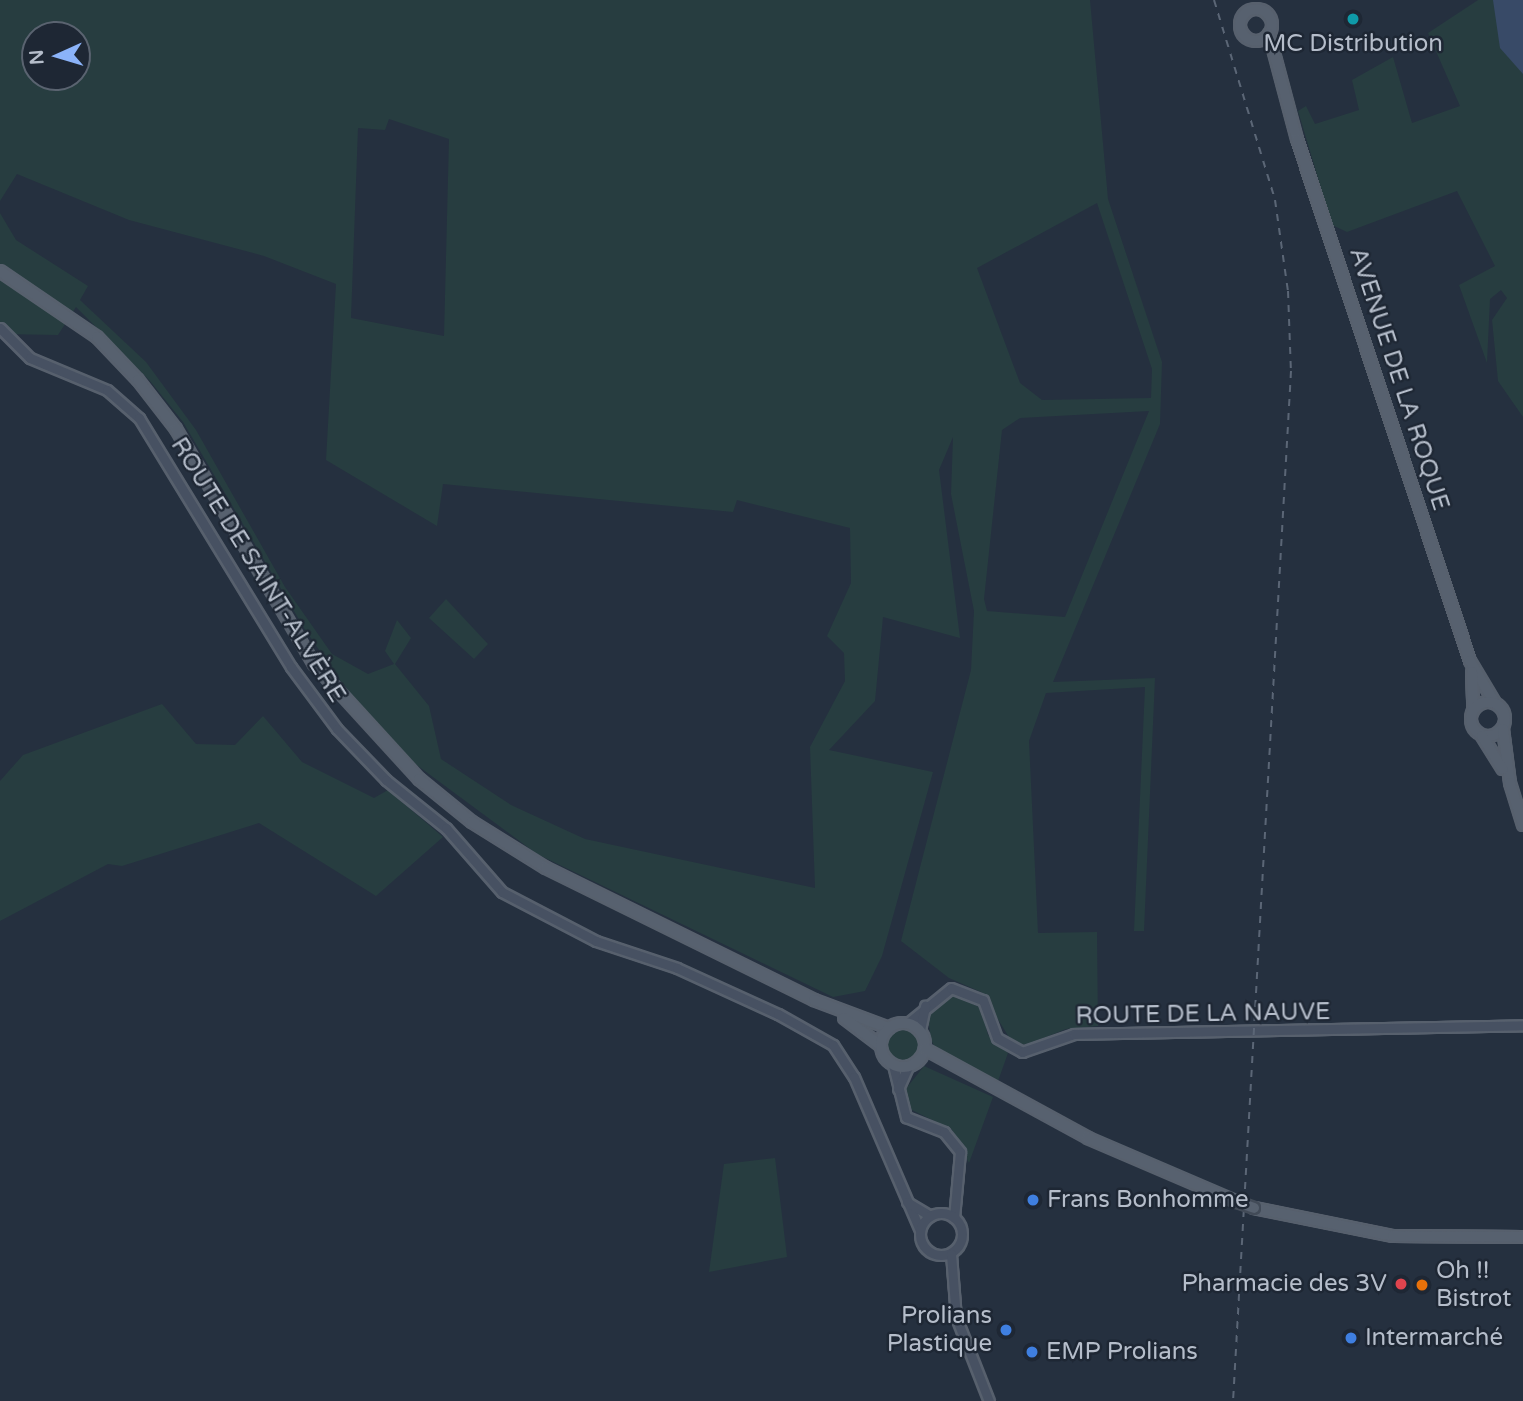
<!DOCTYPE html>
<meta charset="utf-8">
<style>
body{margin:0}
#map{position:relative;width:1523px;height:1401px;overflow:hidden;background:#25303f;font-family:"Varela Round",sans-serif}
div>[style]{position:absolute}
.green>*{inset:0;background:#273d40}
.round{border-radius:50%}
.water>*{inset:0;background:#384a67}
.roads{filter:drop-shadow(2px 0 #57606d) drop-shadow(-2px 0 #57606d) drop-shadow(0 2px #57606d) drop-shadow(0 -2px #57606d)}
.secondary>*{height:9px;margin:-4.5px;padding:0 4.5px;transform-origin:4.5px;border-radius:4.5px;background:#475162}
.secondary>.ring{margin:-4.5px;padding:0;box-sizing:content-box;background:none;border:9px solid #475162;border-radius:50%}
.primary>*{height:10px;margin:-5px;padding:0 5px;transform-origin:5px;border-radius:5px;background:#57616f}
.primary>.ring{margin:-5px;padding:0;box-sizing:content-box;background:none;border:10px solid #57616f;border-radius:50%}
.rail>*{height:2px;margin-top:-1px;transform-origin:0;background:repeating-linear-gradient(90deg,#5b6676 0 7px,transparent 0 14px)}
.bridges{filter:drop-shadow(2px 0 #424b58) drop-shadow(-2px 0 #424b58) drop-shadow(0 2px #424b58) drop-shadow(0 -2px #424b58)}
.primary-bridge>*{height:10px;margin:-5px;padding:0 5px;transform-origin:5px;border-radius:5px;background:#57616f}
.dots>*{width:19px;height:19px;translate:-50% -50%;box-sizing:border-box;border:4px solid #1e2734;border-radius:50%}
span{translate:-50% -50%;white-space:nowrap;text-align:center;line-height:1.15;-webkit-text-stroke:5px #1e2734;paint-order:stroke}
.poi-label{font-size:24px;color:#b5bdca}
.left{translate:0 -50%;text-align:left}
.right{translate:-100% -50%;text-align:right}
.street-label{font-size:24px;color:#b5bdca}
.north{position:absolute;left:21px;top:21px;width:70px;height:70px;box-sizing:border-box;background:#1e2734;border:2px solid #5a6370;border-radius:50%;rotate:266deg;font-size:19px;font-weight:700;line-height:28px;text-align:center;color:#b5bdca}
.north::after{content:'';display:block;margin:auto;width:24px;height:32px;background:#8bb3f9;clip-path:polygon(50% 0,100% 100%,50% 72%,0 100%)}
</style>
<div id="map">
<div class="green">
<i style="clip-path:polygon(evenodd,0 0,1090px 0,1108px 199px,1162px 362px,1160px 424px,1053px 682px,1155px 678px,1144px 931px,1134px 931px,1145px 687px,1046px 693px,1029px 741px,1038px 933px,1097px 932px,1098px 1026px,1066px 1029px,1027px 1045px,1012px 1042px,981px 992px,949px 978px,901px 941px,971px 670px,974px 611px,951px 494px,953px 437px,939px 470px,960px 638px,883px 617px,875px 701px,829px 750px,933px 772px,882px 956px,865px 991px,833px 997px,537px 854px,414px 763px,348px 692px,304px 628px,183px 422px,150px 381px,76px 307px,58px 335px,0 334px,0 213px,16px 240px,88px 286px,80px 300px,146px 362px,196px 430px,285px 587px,332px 654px,368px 674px,394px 664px,385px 651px,397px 620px,411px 638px,395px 664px,429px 706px,441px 759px,511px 805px,585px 839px,815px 888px,810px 747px,845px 681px,844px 653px,827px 636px,851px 583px,850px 528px,737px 500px,733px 512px,443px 484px,437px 526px,326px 460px,336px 284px,264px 256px,129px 220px,17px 174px,0 201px,0 0,35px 35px,77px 35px,77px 77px,35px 77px,35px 35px,0 0,389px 119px,449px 139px,444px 336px,351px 318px,358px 128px,385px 130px,389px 119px,0 0,1097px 203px,1152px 369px,1151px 398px,1042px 400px,1020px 383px,977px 268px,1097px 203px,0 0,1149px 411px,1065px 617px,987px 611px,984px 599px,1002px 430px,1020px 418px,1149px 411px)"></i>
<i style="clip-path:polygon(1478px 0,1523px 0,1523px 417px,1498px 381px,1492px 320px,1507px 298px,1501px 290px,1490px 299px,1487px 363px,1459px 285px,1495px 266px,1457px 191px,1347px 232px,1332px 225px,1298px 111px,1306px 106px,1315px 124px,1359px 110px,1352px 80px,1393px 57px,1412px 123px,1460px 106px,1428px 33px)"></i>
<i style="clip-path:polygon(446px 599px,488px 644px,474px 659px,429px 618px)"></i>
<i style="clip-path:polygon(162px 704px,196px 744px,235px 745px,263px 716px,302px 762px,374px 798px,388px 790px,443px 837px,376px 896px,259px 823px,122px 866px,108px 864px,0 921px,0 781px,23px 755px)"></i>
<i style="clip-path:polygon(952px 994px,981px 1008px,988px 1035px,1008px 1053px,997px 1084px,937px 1051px,931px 1040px,928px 1017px)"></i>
<i class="round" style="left:887px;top:1030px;width:32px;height:32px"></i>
<i style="clip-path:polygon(924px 1066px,993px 1097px,969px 1163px,952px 1130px,906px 1107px,905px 1090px)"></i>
<i style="clip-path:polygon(775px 1158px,787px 1257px,709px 1272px,724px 1164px)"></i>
</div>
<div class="water">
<i style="clip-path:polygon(1493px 0,1523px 0,1523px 74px,1500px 48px)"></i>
</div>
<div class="roads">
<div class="secondary">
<i style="left:0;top:328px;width:42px;rotate:45deg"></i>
<i style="left:30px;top:358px;width:83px;rotate:22.6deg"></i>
<i style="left:107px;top:390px;width:43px;rotate:41.2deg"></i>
<i style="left:139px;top:418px;width:292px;rotate:58.6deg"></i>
<i style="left:291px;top:667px;width:77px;rotate:53.4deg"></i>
<i style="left:337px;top:729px;width:71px;rotate:46.1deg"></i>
<i style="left:386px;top:780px;width:77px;rotate:38.7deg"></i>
<i style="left:446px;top:828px;width:85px;rotate:48.8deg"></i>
<i style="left:502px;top:892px;width:106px;rotate:27.5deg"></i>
<i style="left:596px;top:941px;width:85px;rotate:18.4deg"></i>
<i style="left:677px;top:968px;width:111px;rotate:24.5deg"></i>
<i style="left:778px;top:1014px;width:63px;rotate:29.4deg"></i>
<i style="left:833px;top:1045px;width:38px;rotate:57deg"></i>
<i style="left:854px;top:1077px;width:167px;rotate:66.7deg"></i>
<i style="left:908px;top:1023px;width:55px;rotate:-39.1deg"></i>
<i style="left:951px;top:988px;width:34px;rotate:21deg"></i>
<i style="left:983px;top:1000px;width:40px;rotate:69.8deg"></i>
<i style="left:997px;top:1038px;width:29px;rotate:29deg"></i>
<i style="left:1022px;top:1052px;width:55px;rotate:-19.1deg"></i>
<i style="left:1074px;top:1034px;width:449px;rotate:-1.1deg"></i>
<i style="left:920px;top:1030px;width:25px;rotate:-78deg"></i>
<i style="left:893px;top:1065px;width:54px;rotate:76deg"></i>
<i style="left:906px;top:1117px;width:41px;rotate:21.5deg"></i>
<i style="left:944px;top:1132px;width:26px;rotate:51deg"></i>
<i style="left:960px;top:1152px;width:66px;rotate:95.2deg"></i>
<i style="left:898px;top:1089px;width:24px;rotate:-66deg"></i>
<i style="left:907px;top:1202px;width:27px;rotate:31deg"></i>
<i class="ring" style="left:920px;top:1213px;width:33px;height:33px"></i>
<i style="left:951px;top:1254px;width:63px;rotate:85.5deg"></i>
<i style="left:956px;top:1317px;width:90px;rotate:68.6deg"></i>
</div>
<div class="primary">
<i class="ring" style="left:1240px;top:9px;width:22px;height:22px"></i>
<i style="left:1269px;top:34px;width:109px;rotate:75.1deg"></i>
<i style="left:1297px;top:139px;width:550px;rotate:71.66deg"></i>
<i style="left:1470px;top:661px;width:49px;rotate:59.2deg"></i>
<i style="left:0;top:271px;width:117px;rotate:34.2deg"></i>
<i style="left:97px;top:337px;width:59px;rotate:46.4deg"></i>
<i style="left:138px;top:380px;width:62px;rotate:52.2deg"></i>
<i style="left:176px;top:429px;width:273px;rotate:59.6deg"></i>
<i style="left:314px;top:664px;width:156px;rotate:47.6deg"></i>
<i style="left:419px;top:779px;width:68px;rotate:39.1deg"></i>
<i style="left:472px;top:822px;width:87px;rotate:31.9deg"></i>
<i style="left:546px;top:868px;width:299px;rotate:26.2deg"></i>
<i style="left:814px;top:1000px;width:80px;rotate:20.5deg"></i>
<i style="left:1472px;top:672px;width:38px;rotate:88deg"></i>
<i class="ring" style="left:1471px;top:702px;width:24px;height:24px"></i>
<i style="left:1503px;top:729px;width:54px;rotate:82.6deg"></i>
<i style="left:1510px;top:783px;width:44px;rotate:72.8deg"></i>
<i style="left:1482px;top:736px;width:39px;rotate:58deg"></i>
<i style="left:844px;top:1018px;width:46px;rotate:37.1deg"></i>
<i class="ring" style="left:881px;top:1023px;width:34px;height:34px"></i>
<i style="left:925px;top:1049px;width:186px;rotate:28.6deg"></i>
<i style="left:1088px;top:1138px;width:162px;rotate:23.2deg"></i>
<i style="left:1254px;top:1208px;width:142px;rotate:11.4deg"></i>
<i style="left:1393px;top:1236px;width:130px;rotate:0.4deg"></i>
</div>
</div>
<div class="rail">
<i style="left:1214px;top:0;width:209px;rotate:73deg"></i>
<i style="left:1275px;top:200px;width:92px;rotate:81.9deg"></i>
<i style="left:1288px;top:291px;width:80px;rotate:87.9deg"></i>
<i style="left:1291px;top:371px;width:1032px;rotate:93.22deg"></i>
</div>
<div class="bridges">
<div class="primary-bridge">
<i style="left:1237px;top:1202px;width:18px;rotate:19deg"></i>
</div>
</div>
<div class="dots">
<i style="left:1353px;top:19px;background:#0f9aa8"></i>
<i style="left:1033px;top:1200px;background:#3f7fe0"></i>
<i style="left:1401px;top:1284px;background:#e0444e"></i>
<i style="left:1422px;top:1285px;background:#e8710a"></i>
<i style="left:1006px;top:1330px;background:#3f7fe0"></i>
<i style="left:1351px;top:1338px;background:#3f7fe0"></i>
<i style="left:1032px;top:1352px;background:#3f7fe0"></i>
</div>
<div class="poi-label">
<span style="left:1353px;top:44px">MC Distribution</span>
<span class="left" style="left:1047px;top:1200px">Frans Bonhomme</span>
<span class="left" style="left:1436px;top:1285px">Oh !!<br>Bistrot</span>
<span class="right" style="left:1387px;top:1284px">Pharmacie des 3V</span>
<span class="right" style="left:992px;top:1330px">Prolians<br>Plastique</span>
<span class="left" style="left:1365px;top:1338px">Intermarché</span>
<span class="left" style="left:1046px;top:1352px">EMP Prolians</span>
</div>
<div class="street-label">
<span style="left:1399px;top:379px;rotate:72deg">AVENUE DE LA ROQUE</span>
<span style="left:258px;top:570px;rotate:58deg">ROUTE DE SAINT-ALVÈRE</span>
<span style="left:1203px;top:1014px;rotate:-1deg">ROUTE DE LA NAUVE</span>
</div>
<div class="north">N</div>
</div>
